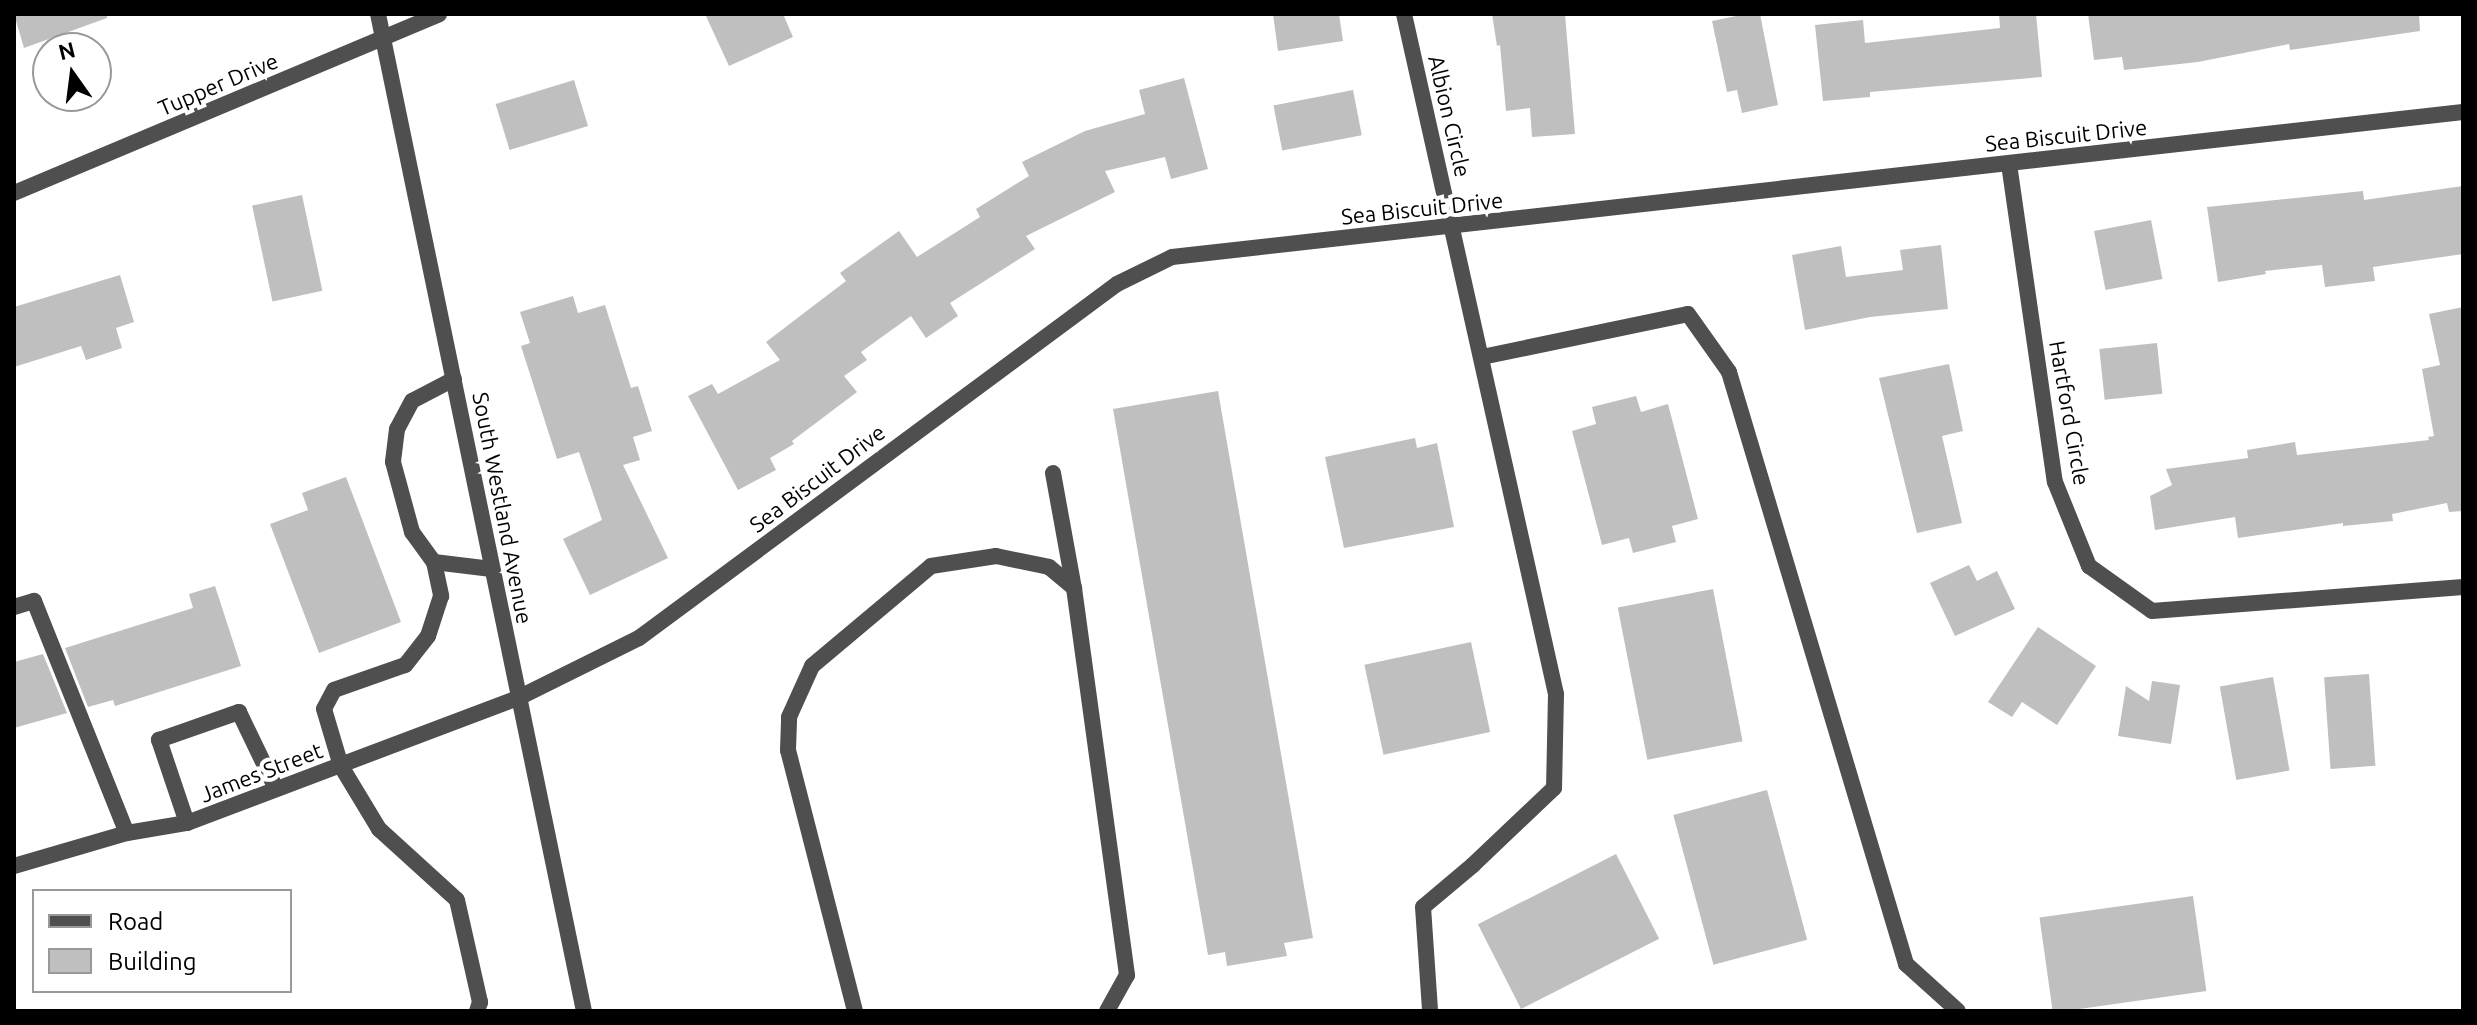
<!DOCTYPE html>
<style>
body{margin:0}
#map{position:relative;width:2477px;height:1025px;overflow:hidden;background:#fff;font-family:Ubuntu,sans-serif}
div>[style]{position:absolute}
.building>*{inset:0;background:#bfbfbf;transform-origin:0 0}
.lane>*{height:16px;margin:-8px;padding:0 8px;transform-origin:8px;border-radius:8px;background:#4f4f4f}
.street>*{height:16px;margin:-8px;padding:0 8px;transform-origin:8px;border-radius:8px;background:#4f4f4f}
span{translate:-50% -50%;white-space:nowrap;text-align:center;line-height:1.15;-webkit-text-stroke:8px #fff;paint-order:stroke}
.street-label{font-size:22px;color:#000}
.frame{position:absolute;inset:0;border:16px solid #000;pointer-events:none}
.legend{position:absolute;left:32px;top:889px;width:260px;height:104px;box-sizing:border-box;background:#fff;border:2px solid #999;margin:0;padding:10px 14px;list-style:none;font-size:24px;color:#000}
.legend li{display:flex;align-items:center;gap:16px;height:40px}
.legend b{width:40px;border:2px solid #999}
.north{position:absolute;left:32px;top:32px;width:80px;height:80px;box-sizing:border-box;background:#fff;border:2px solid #999;border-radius:50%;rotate:346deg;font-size:22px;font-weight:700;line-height:32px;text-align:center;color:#000}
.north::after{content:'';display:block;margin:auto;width:28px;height:36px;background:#000;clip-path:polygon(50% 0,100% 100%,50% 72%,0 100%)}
</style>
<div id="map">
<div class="building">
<i style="clip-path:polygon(14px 14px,107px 14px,107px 18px,24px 48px)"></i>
<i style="clip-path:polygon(705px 14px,783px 14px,793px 37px,729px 66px)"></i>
<i style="clip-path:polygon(1273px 14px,1339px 14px,1343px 41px,1278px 51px)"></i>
<i style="clip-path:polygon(1492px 14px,1565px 14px,1575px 134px,1532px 137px,1530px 108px,1506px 111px,1500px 45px,1497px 46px)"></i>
<i style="clip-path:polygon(1746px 14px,1760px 14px,1778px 105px,1742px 113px,1737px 90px,1727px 92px,1712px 21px)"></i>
<i style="clip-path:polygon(1999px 14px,2036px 14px,2042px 77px,1870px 92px,1870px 97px,1823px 101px,1815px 25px,1863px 20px,1865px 43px,2000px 28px)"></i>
<i style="clip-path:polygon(2088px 14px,2419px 14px,2420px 31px,2290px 50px,2289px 44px,2198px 62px,2124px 70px,2122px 57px,2094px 60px)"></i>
<i style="clip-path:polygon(1184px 78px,1208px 169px,1171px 179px,1165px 157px,1105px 171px,1115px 192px,1026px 236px,1035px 249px,950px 303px,958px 316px,926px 338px,911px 316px,861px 352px,867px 360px,844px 376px,857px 392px,792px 441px,794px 444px,770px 458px,776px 470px,738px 490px,688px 396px,712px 384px,718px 394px,780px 360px,766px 342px,846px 281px,840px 273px,899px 231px,917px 257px,980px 217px,976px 209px,1029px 176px,1022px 162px,1085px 131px,1145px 114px,1139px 90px)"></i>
<i style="left:574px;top:80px;width:48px;height:82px;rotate:73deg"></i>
<i style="left:1353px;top:90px;width:46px;height:81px;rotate:79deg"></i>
<i style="clip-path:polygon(2463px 186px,2463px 254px,2373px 267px,2375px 281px,2325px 287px,2322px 265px,2265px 271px,2266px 274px,2218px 282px,2207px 207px,2363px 191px,2364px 200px)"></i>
<i style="left:302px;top:195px;width:98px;height:51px;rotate:78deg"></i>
<i style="left:2151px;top:220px;width:60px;height:58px;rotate:79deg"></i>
<i style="clip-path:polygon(1941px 245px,1948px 309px,1870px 317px,1805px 330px,1792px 255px,1841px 246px,1846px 277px,1903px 270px,1900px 250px)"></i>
<i style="clip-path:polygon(120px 275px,134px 322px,116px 328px,122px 348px,86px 360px,81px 346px,14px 367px,14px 307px)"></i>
<i style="clip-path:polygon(573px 296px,578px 313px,605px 305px,631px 388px,638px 386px,652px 431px,633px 437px,640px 460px,623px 465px,668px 558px,590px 595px,563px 539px,602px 520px,579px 452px,557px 459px,521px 346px,530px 343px,520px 312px)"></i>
<i style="clip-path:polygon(2463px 307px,2463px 511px,2449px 512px,2447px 503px,2392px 514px,2393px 521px,2343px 526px,2343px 523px,2238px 538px,2235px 517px,2155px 530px,2150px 496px,2172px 485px,2166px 469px,2248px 458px,2247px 450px,2295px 442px,2297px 455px,2429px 440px,2428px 437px,2434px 436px,2422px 369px,2440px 365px,2429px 314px)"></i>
<i style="left:2157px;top:343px;width:51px;height:58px;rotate:84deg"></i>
<i style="clip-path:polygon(1949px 364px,1963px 431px,1942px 436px,1962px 523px,1917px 533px,1879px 378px)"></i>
<i style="clip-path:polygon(1218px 391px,1313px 938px,1284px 943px,1287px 956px,1227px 966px,1225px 952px,1208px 955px,1113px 409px)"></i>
<i style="clip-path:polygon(1636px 396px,1641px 412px,1668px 404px,1698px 519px,1672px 526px,1676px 542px,1633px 553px,1629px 538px,1602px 545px,1572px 431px,1596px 424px,1592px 407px)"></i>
<i style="clip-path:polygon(1415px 438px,1417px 448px,1437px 443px,1454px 527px,1344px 548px,1325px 457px)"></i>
<i style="clip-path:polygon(346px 477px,401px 622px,319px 653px,270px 524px,308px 510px,302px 493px)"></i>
<i style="clip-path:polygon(1969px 565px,1977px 581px,1997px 571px,2015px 609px,1955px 636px,1930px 583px)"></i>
<i style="clip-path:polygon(215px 586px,241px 666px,115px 706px,113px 700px,88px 707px,65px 648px,193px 608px,189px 594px)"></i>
<i style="left:1713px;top:589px;width:155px;height:97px;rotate:79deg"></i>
<i style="clip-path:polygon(2038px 627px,2096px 666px,2057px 725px,2022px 702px,2012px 717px,1988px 702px)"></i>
<i style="left:1471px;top:642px;width:92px;height:109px;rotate:78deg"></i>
<i style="clip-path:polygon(43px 654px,67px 713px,14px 728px,14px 662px)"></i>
<i style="left:2369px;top:674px;width:92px;height:45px;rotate:86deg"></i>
<i style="left:2273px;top:677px;width:95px;height:54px;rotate:80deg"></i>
<i style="clip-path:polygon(2152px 681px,2180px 685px,2171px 744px,2118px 736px,2126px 686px,2149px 701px)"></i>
<i style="left:1767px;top:790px;width:155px;height:97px;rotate:75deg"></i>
<i style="left:1616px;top:854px;width:95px;height:155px;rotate:63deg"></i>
<i style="left:2193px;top:896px;width:96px;height:155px;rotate:82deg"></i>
</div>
<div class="lane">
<i style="left:454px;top:379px;width:47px;rotate:152.4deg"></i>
<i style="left:412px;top:401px;width:32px;rotate:118deg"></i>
<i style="left:397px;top:429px;width:33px;rotate:97deg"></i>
<i style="left:393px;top:462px;width:73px;rotate:74.8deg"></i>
<i style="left:412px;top:532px;width:37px;rotate:54deg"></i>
<i style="left:434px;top:562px;width:58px;rotate:6.9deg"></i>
<i style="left:1053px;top:473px;width:117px;rotate:79.7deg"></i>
<i style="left:434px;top:562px;width:35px;rotate:78deg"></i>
<i style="left:441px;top:596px;width:42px;rotate:108deg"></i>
<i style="left:428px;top:636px;width:37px;rotate:128deg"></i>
<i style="left:405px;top:665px;width:75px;rotate:160.6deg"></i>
<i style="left:334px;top:690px;width:21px;rotate:118deg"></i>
<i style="left:324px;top:709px;width:59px;rotate:73.4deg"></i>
<i style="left:341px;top:766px;width:74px;rotate:58.9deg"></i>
<i style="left:379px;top:829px;width:105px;rotate:42.3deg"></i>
<i style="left:457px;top:900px;width:105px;rotate:77.3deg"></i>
<i style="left:480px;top:1002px;width:9px;rotate:108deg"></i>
<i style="left:14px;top:607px;width:21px;rotate:-17deg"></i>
<i style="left:34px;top:601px;width:250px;rotate:68.2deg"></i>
<i style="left:187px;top:823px;width:88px;rotate:-108.6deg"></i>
<i style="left:159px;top:740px;width:85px;rotate:-19.3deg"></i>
<i style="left:239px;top:712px;width:85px;rotate:64.3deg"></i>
<i style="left:855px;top:1011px;width:269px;rotate:-104.4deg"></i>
<i style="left:788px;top:750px;width:33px;rotate:-88deg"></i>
<i style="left:789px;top:717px;width:56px;rotate:-65.7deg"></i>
<i style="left:812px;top:666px;width:155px;rotate:-40deg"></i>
<i style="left:931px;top:566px;width:66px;rotate:-8.7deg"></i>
<i style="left:996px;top:556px;width:54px;rotate:11.7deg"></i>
<i style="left:1049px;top:567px;width:33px;rotate:40deg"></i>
<i style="left:1074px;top:588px;width:391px;rotate:82.2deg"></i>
<i style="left:1127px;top:975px;width:41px;rotate:119.1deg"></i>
</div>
<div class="street">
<i style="left:378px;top:14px;width:1018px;rotate:78.33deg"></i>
<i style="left:1404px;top:14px;width:697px;rotate:77.4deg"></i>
<i style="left:1556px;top:694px;width:94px;rotate:91.2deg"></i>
<i style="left:1554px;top:788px;width:112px;rotate:136.5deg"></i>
<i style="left:1473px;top:865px;width:65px;rotate:140deg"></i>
<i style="left:1423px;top:907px;width:104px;rotate:86.1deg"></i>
<i style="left:2009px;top:164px;width:321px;rotate:81.8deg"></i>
<i style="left:2055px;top:482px;width:91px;rotate:68deg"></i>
<i style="left:2089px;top:566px;width:77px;rotate:35.5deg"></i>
<i style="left:2152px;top:611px;width:312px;rotate:-4.4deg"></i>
<i style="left:14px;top:193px;width:461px;rotate:-22.8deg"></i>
<i style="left:1482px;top:357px;width:210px;rotate:-11.8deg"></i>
<i style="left:1688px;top:314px;width:71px;rotate:54.7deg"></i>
<i style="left:1729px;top:372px;width:618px;rotate:73.35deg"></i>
<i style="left:1906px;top:964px;width:70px;rotate:42.1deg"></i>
<i style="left:14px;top:866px;width:118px;rotate:-16.3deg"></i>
<i style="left:127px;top:833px;width:61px;rotate:-9.5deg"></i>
<i style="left:187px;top:823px;width:354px;rotate:-20.7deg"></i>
<i style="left:518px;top:698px;width:135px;rotate:-26.4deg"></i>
<i style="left:639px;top:638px;width:595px;rotate:-36.52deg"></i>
<i style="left:1117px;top:284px;width:61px;rotate:-26.1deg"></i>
<i style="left:1172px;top:257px;width:1299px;rotate:-6.41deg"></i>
</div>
<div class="street-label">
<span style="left:218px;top:84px;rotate:-23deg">Tupper Drive</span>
<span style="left:1450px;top:116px;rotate:77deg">Albion Circle</span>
<span style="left:2066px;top:135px;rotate:-6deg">Sea Biscuit Drive</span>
<span style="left:1422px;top:208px;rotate:-6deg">Sea Biscuit Drive</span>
<span style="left:2070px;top:413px;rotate:80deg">Hartford Circle</span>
<span style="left:817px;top:478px;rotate:-37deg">Sea Biscuit Drive</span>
<span style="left:503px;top:508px;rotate:79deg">South Westland Avenue</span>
<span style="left:261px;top:772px;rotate:-21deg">James Street</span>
</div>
<div class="frame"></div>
<ul class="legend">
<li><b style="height:10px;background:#4f4f4f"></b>Road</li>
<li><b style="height:22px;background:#bfbfbf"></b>Building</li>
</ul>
<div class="north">N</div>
</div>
